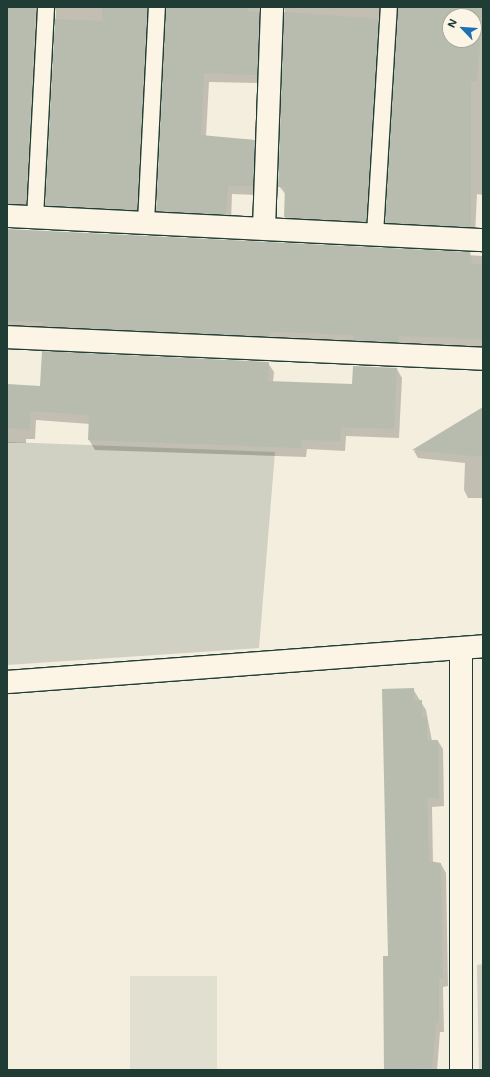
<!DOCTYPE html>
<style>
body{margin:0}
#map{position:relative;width:490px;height:1077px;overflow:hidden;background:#f3eede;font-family:Mali,sans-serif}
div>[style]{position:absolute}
.built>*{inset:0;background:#e1dfd0;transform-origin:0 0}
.green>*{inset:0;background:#d0d1c2}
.shadow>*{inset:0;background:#0003}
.building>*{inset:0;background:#b8bcae}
.roads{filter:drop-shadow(1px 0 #1f3d34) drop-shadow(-1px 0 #1f3d34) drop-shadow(0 1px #1f3d34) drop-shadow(0 -1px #1f3d34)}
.lane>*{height:16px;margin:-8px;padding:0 8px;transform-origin:8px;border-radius:8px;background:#fcf5e5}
.street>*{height:22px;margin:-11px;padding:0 11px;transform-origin:11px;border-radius:11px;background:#fcf5e5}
span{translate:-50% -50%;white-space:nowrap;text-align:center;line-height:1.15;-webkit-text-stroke:3px #fcf5e5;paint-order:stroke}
.frame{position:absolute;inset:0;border:8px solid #1f3d34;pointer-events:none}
.north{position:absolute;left:442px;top:8px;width:40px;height:40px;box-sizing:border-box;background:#fcf5e5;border:1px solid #a4ab9e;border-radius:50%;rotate:295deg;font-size:11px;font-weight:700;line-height:16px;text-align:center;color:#1f3d34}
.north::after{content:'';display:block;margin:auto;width:14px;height:18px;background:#1f6fb2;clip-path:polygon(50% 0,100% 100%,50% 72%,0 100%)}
</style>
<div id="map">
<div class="built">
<i style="left:217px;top:976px;width:94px;height:87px;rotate:90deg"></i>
</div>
<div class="green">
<i style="clip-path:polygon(7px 442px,275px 452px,259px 648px,7px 665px)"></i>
<i style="clip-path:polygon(483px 964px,483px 1070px,479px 1070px,477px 965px)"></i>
</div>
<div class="shadow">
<i style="clip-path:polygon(7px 7px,50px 7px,31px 213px,7px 213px)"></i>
<i style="clip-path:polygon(53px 7px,161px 7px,142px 218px,51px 214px,46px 205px,56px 11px)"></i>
<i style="clip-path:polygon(164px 7px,269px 7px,261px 83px,209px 82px,206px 137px,254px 140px,259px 149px,257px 195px,232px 194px,231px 223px,162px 219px,157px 211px,167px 11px)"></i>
<i style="clip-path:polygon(285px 7px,393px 7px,371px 230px,290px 226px,285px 217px,286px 195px,279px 186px)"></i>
<i style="clip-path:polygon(evenodd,396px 7px,483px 7px,483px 195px,477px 194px,475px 235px,391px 231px,386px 222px,399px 11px,396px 7px,450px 16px,474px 16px,474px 40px,450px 40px,450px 16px)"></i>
<i style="clip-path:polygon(7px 230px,483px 256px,483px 348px,403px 344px,403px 351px,7px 328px)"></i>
<i style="clip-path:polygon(268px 363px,274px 372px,273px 382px,353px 385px,397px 369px,402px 378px,399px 438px,346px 436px,345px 451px,307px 449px,306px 457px,95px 450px,89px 440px,90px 424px,36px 420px,35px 439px,26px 439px,26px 443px,7px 443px,7px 387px,41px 387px)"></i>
<i style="clip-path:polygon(483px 408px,483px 498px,468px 498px,464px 490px,465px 463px,418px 458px,414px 451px)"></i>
<i style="clip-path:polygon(413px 689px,426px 710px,432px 741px,438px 741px,443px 749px,444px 806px,432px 807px,433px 863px,441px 864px,446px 873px,448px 986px,443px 987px,444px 1032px,440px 1032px,437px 1070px,386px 1070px,384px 957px,389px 957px)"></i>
</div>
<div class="building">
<i style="clip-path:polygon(7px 7px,35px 7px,26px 204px,7px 204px)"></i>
<i style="clip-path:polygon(102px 7px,147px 7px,137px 210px,45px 205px,55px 19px,102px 21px)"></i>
<i style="clip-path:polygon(166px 7px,248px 7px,248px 11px,259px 12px,257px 75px,204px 73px,201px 135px,255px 140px,253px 186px,228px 186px,226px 215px,156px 211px)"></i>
<i style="clip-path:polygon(evenodd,398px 7px,483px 7px,477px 81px,471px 81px,471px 227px,385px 223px,398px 7px,450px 16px,474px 16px,474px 40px,450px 40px,450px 16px)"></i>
<i style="clip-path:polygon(284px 12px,379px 19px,366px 222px,284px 217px,285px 187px,278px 187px)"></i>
<i style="clip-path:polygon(7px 229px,470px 252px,472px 264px,483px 264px,483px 339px,399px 336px,398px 343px,354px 341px,354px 335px,270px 332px,270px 337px,43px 326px,44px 322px,7px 321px)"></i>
<i style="clip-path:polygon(42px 351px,269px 362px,268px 381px,352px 384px,353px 366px,397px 368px,394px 429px,341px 427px,340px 441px,302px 440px,301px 448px,88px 440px,89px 415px,31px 411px,30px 430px,7px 428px,7px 384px,40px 386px)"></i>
<i style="clip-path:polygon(483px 407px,483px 457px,412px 450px)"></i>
<i style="clip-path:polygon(414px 688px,414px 701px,422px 700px,422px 718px,427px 717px,427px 740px,438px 740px,439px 798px,427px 798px,429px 861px,441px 863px,443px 978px,439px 978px,439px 1023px,436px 1023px,432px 1068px,384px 1070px,383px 956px,388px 956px,382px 689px)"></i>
</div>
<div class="roads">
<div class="lane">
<i style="left:35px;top:218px;width:211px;rotate:-87deg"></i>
<i style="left:146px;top:222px;width:215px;rotate:-87.1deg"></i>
<i style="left:375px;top:234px;width:227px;rotate:-86.5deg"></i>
</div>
<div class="street">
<i style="left:7px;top:216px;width:477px;rotate:2.9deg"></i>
<i style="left:264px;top:228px;width:221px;rotate:-87.9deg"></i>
<i style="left:7px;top:337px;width:477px;rotate:2.6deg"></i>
<i style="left:7px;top:682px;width:477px;rotate:-4.3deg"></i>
<i style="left:461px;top:1070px;width:421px;rotate:-90deg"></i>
</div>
</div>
<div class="frame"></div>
<div class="north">N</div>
</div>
